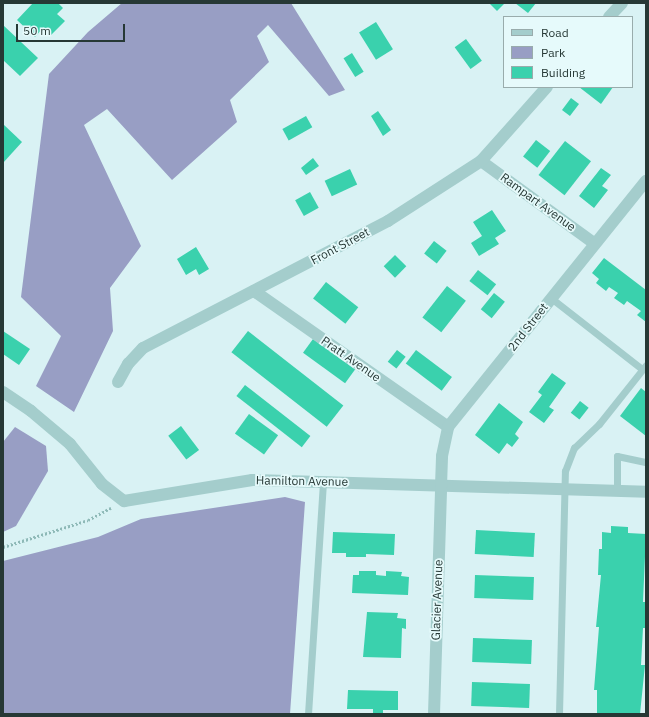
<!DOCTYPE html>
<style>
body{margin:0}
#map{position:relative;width:649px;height:717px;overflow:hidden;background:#d9f2f4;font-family:"IBM Plex Sans",sans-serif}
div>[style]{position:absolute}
.green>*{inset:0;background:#989ec4}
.building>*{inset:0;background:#3ad1ad;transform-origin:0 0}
.path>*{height:2.5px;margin-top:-1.25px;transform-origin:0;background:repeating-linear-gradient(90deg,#8eb9b7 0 2px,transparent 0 4px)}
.lane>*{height:7px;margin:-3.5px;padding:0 3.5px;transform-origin:3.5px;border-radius:3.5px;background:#a4cdcc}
.street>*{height:12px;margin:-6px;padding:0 6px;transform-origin:6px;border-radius:6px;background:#a4cdcc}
span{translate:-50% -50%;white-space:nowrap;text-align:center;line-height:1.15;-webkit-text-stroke:3.5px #e6fafb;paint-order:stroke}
.street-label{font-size:12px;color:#263835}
.frame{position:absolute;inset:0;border:4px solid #263835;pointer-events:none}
.legend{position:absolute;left:503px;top:16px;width:130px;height:72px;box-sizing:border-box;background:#e6fafb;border:1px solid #99acac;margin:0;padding:5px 7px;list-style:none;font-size:12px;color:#263835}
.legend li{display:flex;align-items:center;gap:8px;height:20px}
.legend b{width:20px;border:1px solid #99acac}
.scale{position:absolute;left:16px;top:24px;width:109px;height:18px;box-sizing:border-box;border:2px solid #263835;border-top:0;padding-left:5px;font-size:12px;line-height:14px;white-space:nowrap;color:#263835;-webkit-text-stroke:3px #e6fafb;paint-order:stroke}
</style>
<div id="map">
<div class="green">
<i style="clip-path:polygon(122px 3px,291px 3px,345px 90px,329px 96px,268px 25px,257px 36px,269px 62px,230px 100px,237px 122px,172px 180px,107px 109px,84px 125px,141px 246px,110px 288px,113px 331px,74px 412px,36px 386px,61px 336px,21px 297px,49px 74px,88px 32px)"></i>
<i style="clip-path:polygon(15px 427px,46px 446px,48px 471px,16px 526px,3px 532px,3px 442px)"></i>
<i style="clip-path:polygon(285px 497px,305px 502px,290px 714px,3px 714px,3px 561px,98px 537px,141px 519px)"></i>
</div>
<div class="building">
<i style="clip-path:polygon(33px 3px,58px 3px,63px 8px,57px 14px,65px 21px,51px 35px,43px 28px,35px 37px,17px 20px)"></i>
<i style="clip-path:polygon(489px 3px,505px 3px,497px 11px)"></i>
<i style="clip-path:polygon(515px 3px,536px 3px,528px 13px)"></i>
<i style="left:376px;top:22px;width:32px;height:20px;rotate:58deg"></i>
<i style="clip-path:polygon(3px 25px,38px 58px,20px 76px,3px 60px)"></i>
<i style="left:466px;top:39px;width:27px;height:14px;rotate:54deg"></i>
<i style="left:352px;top:53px;width:22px;height:10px;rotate:58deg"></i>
<i style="clip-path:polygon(579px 87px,613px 87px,601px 104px)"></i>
<i style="left:571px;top:98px;width:10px;height:15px;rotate:37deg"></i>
<i style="clip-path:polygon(378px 111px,391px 130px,383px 136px,371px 116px)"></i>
<i style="left:306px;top:116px;width:13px;height:27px;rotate:61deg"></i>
<i style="clip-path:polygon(3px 124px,22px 142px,3px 163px)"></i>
<i style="left:536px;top:140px;width:18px;height:21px;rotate:38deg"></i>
<i style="left:565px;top:141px;width:33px;height:43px;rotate:38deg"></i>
<i style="clip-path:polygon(313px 158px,319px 166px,306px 175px,301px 168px)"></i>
<i style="clip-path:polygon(601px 168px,611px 175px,602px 186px,608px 190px,594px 208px,579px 196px)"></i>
<i style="left:350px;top:169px;width:17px;height:28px;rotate:65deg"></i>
<i style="left:310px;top:192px;width:18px;height:17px;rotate:61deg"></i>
<i style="clip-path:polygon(492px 210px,506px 231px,495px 238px,499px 244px,479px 256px,471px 243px,482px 236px,473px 222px)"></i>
<i style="left:434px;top:241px;width:16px;height:16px;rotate:38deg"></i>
<i style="clip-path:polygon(196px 247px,209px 269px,199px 275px,196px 269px,186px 275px,177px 259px)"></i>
<i style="left:395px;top:255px;width:16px;height:16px;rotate:45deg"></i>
<i style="clip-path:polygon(604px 258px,646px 290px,646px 322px,637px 315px,641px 311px,627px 301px,624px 305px,614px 298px,618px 293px,609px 287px,606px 291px,596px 283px,599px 279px,592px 273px)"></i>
<i style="left:478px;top:270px;width:23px;height:14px;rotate:38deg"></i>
<i style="left:326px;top:282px;width:41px;height:21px;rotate:38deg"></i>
<i style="left:447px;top:286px;width:24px;height:40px;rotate:38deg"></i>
<i style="left:494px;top:293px;width:14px;height:21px;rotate:39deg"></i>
<i style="clip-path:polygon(3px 331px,30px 349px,19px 365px,3px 354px)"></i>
<i style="left:248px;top:331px;width:121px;height:27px;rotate:38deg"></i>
<i style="left:313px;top:339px;width:52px;height:17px;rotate:36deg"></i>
<i style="left:397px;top:350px;width:11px;height:15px;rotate:38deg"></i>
<i style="left:416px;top:350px;width:45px;height:17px;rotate:37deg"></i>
<i style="clip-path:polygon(552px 373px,566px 383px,549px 407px,554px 410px,544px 423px,529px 412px,542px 395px,538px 392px)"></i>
<i style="left:245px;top:385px;width:83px;height:14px;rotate:38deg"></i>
<i style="clip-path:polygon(641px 388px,646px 392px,646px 436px,620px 416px)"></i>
<i style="left:580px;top:401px;width:11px;height:15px;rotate:38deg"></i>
<i style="clip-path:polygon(499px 403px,523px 422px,515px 434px,519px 438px,512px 447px,507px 443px,499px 454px,475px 435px)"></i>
<i style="left:249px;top:414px;width:36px;height:24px;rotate:36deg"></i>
<i style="left:181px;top:426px;width:30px;height:16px;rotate:53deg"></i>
<i style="clip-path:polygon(611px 526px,628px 527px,628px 533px,646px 534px,643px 602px,646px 602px,646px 628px,643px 628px,641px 665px,645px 665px,640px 714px,597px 714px,597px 690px,594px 690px,599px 627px,596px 627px,601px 575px,598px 575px,599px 549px,602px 549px,602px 532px,611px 533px)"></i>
<i style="left:476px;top:530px;width:59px;height:24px;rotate:3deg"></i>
<i style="clip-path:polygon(333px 532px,395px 534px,394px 555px,366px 554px,366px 557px,346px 557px,346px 553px,332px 553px)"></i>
<i style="clip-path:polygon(359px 571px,376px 571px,376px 575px,386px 576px,386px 571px,402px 572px,401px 576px,409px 577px,408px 595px,352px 593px,353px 575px,359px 575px)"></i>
<i style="left:475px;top:575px;width:59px;height:23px;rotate:2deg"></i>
<i style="clip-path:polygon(367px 612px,398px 613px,397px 618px,406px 619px,406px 629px,402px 628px,401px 658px,363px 657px)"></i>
<i style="left:473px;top:638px;width:59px;height:24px;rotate:2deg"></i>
<i style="left:472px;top:682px;width:58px;height:24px;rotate:2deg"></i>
<i style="clip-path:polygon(348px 690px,398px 691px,398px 710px,383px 710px,383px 714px,373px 714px,373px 709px,347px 709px)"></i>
</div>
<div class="path">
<i style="left:3px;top:547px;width:89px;rotate:-17.6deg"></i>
<i style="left:88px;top:520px;width:26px;rotate:-28deg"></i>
</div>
<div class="lane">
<i style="left:551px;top:298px;width:115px;rotate:38deg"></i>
<i style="left:617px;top:491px;width:35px;rotate:-90deg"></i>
<i style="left:617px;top:456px;width:30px;rotate:12deg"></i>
<i style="left:308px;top:714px;width:233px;rotate:-86.3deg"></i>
<i style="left:559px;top:714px;width:243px;rotate:-88.6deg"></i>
<i style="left:565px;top:471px;width:25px;rotate:-69deg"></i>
<i style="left:574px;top:448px;width:35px;rotate:-44deg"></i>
<i style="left:599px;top:424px;width:75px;rotate:-51.5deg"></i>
</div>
<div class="street">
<i style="left:609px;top:17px;width:19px;rotate:-47deg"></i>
<i style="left:481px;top:161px;width:140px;rotate:36deg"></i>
<i style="left:254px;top:291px;width:237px;rotate:35deg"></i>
<i style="left:118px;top:382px;width:21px;rotate:-61deg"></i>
<i style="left:128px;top:364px;width:22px;rotate:-47deg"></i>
<i style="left:143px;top:348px;width:276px;rotate:-27.4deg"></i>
<i style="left:388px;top:221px;width:111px;rotate:-32.8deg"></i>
<i style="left:481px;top:161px;width:99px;rotate:-48.3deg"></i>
<i style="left:3px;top:392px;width:34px;rotate:34deg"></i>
<i style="left:31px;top:411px;width:51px;rotate:40.2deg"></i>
<i style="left:70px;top:444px;width:51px;rotate:51.3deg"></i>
<i style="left:102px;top:484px;width:28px;rotate:38deg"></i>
<i style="left:124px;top:501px;width:130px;rotate:-9.3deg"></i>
<i style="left:252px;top:480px;width:394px;rotate:1.7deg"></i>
<i style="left:434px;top:714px;width:228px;rotate:-88.2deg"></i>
<i style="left:441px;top:486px;width:30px;rotate:-88deg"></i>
<i style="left:442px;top:456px;width:30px;rotate:-78deg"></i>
<i style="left:448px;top:427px;width:316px;rotate:-51.2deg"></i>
</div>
<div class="street-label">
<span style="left:538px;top:202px;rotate:36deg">Rampart Avenue</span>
<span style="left:340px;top:246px;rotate:-28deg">Front Street</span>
<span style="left:528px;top:327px;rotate:-52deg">2nd Street</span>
<span style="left:351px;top:359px;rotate:35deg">Pratt Avenue</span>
<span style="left:302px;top:481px;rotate:1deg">Hamilton Avenue</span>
<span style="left:437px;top:600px;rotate:-88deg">Glacier Avenue</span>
</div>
<div class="frame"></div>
<ul class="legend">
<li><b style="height:5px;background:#a4cdcc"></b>Road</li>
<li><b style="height:11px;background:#989ec4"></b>Park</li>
<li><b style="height:11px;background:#3ad1ad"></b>Building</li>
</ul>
<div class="scale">50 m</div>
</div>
